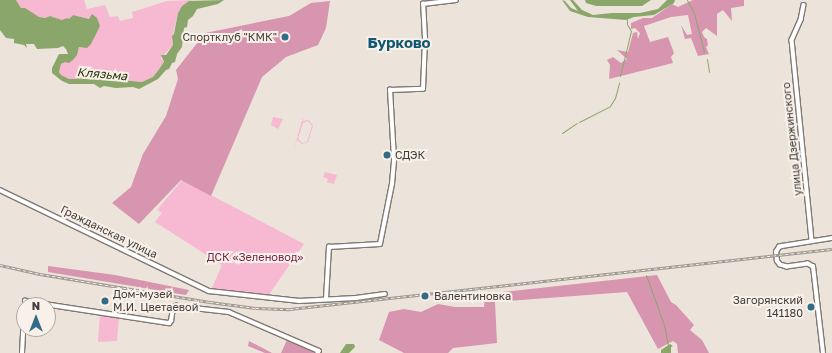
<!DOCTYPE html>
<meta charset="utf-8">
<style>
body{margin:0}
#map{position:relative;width:832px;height:353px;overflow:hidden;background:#ece3db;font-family:"Golos Text",sans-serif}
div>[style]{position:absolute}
.green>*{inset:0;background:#f7b8d1}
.forest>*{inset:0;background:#d795b0}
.water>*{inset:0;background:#8ba66b}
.stream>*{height:1px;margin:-0.5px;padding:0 0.5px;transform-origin:0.5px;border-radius:0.5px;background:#8ba66b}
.roads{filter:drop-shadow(1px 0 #807872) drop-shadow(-1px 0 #807872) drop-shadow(0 1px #807872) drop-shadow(0 -1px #807872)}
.secondary>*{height:3.5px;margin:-1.75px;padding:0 1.75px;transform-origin:1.75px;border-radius:1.75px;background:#fff}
.rail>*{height:2.5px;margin-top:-1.25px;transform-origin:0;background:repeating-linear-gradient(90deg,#f9f0e9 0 3px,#9d9690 0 6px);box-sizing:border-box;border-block:1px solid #9d9690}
.dots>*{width:11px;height:11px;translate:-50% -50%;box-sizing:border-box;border:2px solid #f9f0e9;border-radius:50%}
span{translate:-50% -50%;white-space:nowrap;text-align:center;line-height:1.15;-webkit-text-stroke:4px #f9f0e9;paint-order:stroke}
.poi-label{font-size:11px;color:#403c39}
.right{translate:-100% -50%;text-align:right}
.left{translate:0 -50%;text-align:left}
.street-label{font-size:11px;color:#403c39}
.park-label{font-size:11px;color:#73254c}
.water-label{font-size:12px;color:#243508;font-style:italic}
.district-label{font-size:15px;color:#0f5773;font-weight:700}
.north{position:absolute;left:16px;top:297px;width:40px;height:40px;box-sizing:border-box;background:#f9f0e9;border:1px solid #afa8a3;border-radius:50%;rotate:0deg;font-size:11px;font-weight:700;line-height:16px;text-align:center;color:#403c39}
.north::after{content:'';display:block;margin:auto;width:14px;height:18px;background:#326b85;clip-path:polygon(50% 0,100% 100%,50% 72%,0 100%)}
</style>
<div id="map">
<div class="green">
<i style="clip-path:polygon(16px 0,84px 0,87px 9px,105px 5px,110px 17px,118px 16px,120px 21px,133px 18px,132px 12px,167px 1px,195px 0,189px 1px,182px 6px,178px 13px,172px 39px,173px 45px,161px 58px,164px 62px,157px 72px,153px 77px,143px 82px,99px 78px,68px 79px,61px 75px,59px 72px,61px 64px,77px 55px,79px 47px,83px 47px,92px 39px,100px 26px,89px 19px,73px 15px,69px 19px,62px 20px,50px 16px,45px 18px,39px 17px,21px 8px)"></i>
<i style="clip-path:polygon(273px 117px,283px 119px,278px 129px,271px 125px)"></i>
<i style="clip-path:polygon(evenodd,303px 117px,303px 121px,309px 120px,313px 126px,308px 142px,302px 144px,297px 140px,294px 149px,303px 117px,308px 121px,312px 126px,307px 142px,302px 143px,298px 139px,303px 123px,308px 121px)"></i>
<i style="clip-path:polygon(325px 172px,337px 175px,334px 184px,327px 182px,328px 179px,323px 177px)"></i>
<i style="clip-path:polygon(182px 180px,304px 244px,268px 296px,211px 290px,222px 265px,155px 222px,162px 213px,157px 210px)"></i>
<i style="clip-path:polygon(100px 313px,119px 316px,117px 341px,98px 342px)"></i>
</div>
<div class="forest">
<i style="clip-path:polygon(693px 0,744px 0,744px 6px,731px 8px,732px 21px,723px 10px,717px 14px,717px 36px,706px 28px,702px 32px,704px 37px,707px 39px,708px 45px,706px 47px,709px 54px,698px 56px,691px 38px,685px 39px,681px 25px,687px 35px,692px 34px,688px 15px,671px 17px,644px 26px,650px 42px,668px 37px,674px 53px,671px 57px,673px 63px,609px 79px,610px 65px,607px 60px,613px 57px,621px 63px,627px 59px,617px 50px,628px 52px,633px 33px,637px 32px,638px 39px,640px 33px,635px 28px,631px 29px,631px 23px,643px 18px,652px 18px,672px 4px,678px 7px)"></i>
<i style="clip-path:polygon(330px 1px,326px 28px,318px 45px,286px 57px,262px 77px,211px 196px,181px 180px,139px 224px,112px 203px,131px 187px,143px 154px,166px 116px,178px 79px,176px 70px,205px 33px,289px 16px,311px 3px)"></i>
<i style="clip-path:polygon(48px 266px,115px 275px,189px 290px,186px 295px,48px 272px)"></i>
<i style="clip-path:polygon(657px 275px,671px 302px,676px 305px,694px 325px,690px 330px,702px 340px,709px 353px,678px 353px,677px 344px,673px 341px,658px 349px,627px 292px,495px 302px,497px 343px,453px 348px,448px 353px,404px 353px,379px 340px,389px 312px,404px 309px,421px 312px,438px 304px,455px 307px,484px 307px,485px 294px)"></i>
<i style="clip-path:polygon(245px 318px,315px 353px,281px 353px,287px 340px,244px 321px)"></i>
<i style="clip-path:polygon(249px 341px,272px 353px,265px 353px,248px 346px)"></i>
</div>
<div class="water">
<i style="clip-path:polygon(0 0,16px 0,21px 8px,25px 8px,39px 17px,45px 18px,50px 16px,62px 20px,67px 18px,69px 19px,73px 15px,89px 19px,92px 14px,97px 18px,100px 26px,91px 44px,87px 48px,79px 47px,77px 55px,73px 60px,69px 63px,65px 62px,61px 64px,59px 72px,61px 75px,69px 79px,99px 78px,142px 82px,153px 77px,157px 72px,164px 62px,161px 55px,166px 55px,173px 45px,172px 36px,174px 34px,178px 13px,182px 6px,189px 1px,224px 0,218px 4px,197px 9px,193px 16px,188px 20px,187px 27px,184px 28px,182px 47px,177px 54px,175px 62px,172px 63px,169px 69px,166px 70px,158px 79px,139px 89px,133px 87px,116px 88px,104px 86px,100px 88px,94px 84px,69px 84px,62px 81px,52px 73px,52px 68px,59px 54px,68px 54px,66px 49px,63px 46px,58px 48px,37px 49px,34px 44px,26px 44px,27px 48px,24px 45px,14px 43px,14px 39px,6px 38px,0 30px)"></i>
<i style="clip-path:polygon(562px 0,565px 1px,571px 8px,578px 11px,570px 0,573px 0,582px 10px,593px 15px,612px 13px,640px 13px,658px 9px,667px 0,675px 0,674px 3px,654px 15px,634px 17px,626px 20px,588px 17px,570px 11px)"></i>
<i style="clip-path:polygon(585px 0,651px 0,642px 6px,596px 6px,586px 3px)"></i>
<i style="clip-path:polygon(346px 344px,354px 344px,355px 347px,349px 353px,340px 353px)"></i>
<i style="clip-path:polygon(670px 344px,673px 346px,671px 347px,671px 353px,661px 353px,661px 350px)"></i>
</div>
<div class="stream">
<i style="left:687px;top:0;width:15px;rotate:62deg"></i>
<i style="left:694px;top:13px;width:40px;rotate:75.6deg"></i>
<i style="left:707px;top:59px;width:13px;rotate:81deg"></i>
<i style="left:620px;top:76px;width:46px;rotate:-76.3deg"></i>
<i style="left:631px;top:31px;width:8px;rotate:-120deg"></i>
<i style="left:627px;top:24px;width:5px;rotate:-90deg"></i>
<i style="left:579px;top:122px;width:35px;rotate:-27deg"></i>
<i style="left:610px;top:106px;width:9px;rotate:-58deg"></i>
<i style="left:615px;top:98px;width:16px;rotate:-75deg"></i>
<i style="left:562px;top:133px;width:18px;rotate:-34deg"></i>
<i style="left:646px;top:275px;width:53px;rotate:70.2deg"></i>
<i style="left:664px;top:325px;width:21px;rotate:79deg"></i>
</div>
<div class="roads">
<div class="secondary">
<i style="left:804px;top:5px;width:15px;rotate:101deg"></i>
<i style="left:801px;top:20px;width:22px;rotate:114deg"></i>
<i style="left:792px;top:40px;width:202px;rotate:84.3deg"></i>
<i style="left:0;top:190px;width:232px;rotate:25.8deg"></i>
<i style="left:209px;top:291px;width:91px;rotate:6.3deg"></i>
<i style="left:299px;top:301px;width:57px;rotate:-3deg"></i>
<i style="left:356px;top:298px;width:29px;rotate:-8deg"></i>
<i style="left:326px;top:299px;width:52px;rotate:-86.7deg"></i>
<i style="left:329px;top:247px;width:51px;rotate:-3.4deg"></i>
<i style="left:380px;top:244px;width:61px;rotate:-78.7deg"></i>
<i style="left:392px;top:184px;width:25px;rotate:-85deg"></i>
<i style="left:394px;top:159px;width:69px;rotate:-93.3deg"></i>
<i style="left:390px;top:90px;width:33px;rotate:-2deg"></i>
<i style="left:423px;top:89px;width:50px;rotate:-87.7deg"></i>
<i style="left:425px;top:39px;width:35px;rotate:-93deg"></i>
<i style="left:423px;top:4px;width:33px;rotate:-7deg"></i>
<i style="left:25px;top:305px;width:4px;rotate:-90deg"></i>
<i style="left:25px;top:301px;width:146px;rotate:8.7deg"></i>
<i style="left:169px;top:323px;width:3px;rotate:-45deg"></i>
<i style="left:171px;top:321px;width:13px;rotate:-81deg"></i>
<i style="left:173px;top:308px;width:4px;rotate:-34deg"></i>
<i style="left:176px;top:306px;width:53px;rotate:6.5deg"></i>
<i style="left:229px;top:312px;width:98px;rotate:23.4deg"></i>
<i style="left:319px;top:351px;width:2px;rotate:117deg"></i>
<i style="left:22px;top:353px;width:39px;rotate:-87deg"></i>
<i style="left:823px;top:353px;width:87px;rotate:-96.6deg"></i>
<i style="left:813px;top:267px;width:6px;rotate:-149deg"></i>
<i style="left:808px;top:264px;width:21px;rotate:172deg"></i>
<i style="left:787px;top:267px;width:7px;rotate:-164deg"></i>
<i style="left:780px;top:265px;width:5px;rotate:-127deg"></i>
<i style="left:777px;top:261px;width:9px;rotate:-96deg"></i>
<i style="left:776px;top:252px;width:6px;rotate:-59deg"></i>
<i style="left:779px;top:247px;width:3px;rotate:-18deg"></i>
<i style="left:782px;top:246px;width:51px;rotate:-9.1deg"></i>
</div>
</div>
<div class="rail">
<i style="left:0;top:265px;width:41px;rotate:12.7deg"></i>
<i style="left:40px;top:274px;width:172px;rotate:9.4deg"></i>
<i style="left:210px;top:302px;width:46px;rotate:7.4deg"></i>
<i style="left:256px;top:308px;width:34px;rotate:2deg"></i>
<i style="left:290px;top:309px;width:545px;rotate:-6.32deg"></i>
</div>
<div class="dots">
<i style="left:285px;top:37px;background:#326b85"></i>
<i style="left:387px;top:155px;background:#326b85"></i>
<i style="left:425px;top:296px;background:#326b85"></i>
<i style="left:105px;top:301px;background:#326b85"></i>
<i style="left:811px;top:307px;background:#326b85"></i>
</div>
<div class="poi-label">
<span class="right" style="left:277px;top:37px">Спортклуб "КМК"</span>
<span class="left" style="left:395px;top:155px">СДЭК</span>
<span class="left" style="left:113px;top:301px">Дом-музей<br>М.И. Цветаевой</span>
<span class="left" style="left:434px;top:296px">Валентиновка</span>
<span class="right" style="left:803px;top:307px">Загорянский<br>141180</span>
</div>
<div class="street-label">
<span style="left:792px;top:139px;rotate:-96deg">улица Дзержинского</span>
<span style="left:109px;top:232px;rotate:26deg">Гражданская улица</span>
</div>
<div class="park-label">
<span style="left:255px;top:257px">ДСК «Зеленовод»</span>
</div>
<div class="water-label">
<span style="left:102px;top:74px;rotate:5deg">Клязьма</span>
</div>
<div class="district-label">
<span style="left:399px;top:43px">Бурково</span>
</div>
<div class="north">N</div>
</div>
